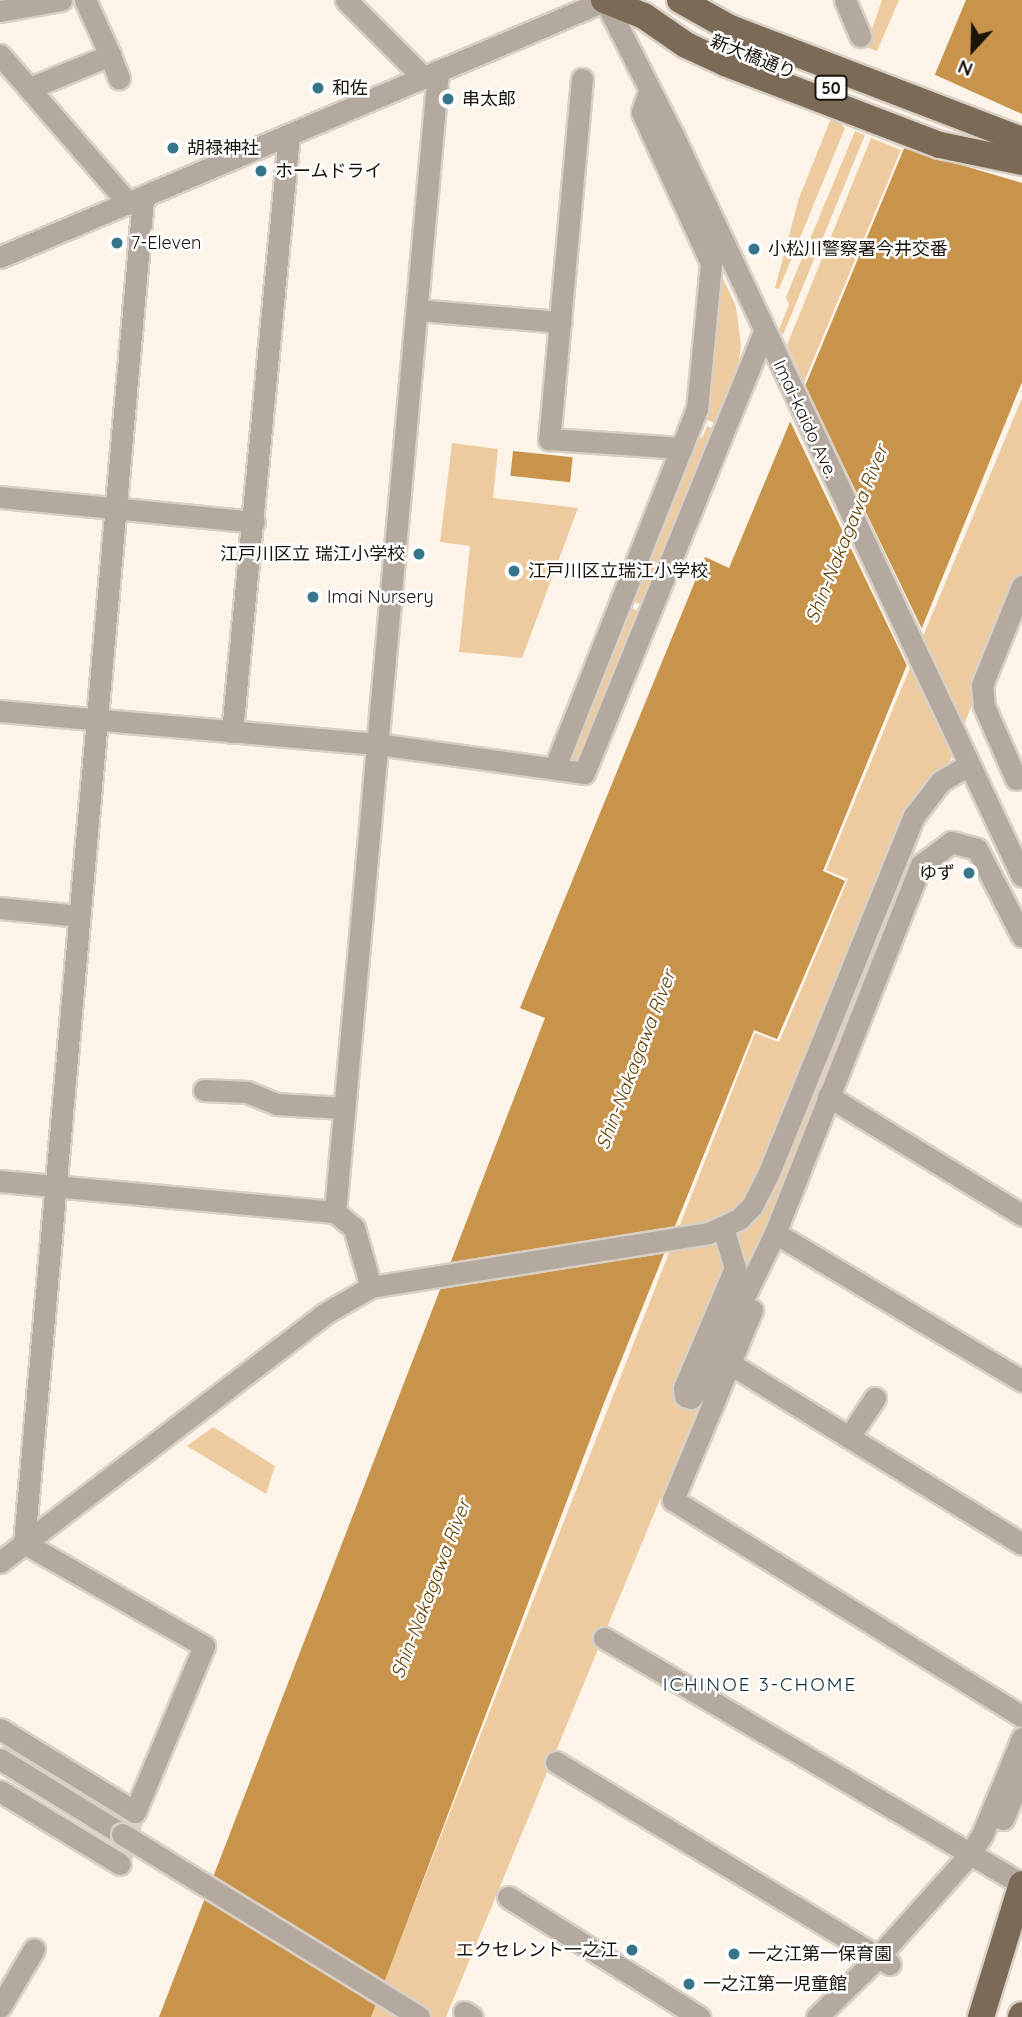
<!DOCTYPE html>
<meta charset="utf-8">
<style>
body{margin:0}
#map{position:relative;width:1022px;height:2017px;overflow:hidden;background:#fdf4e9;font-family:Quicksand,"Noto Sans JP",sans-serif}
div>[style]{position:absolute}
.green>*{inset:0;background:#eecb9f}
.water>*{inset:0;background:#c8934b;transform-origin:0 0}
.pier>*{inset:0;background:#fdf4e9}
.minor-tunnel>*{height:21px;margin-top:-10.5px;transform-origin:0;background:repeating-linear-gradient(90deg,#dbd2c7 0 21px,transparent 0 31px)}
.roads{filter:drop-shadow(2px 0 #d9d0c5) drop-shadow(-2px 0 #d9d0c5) drop-shadow(0 2px #d9d0c5) drop-shadow(0 -2px #d9d0c5)}
.minor>*{height:21px;margin:-10.5px;padding:0 10.5px;transform-origin:10.5px;border-radius:10.5px;background:#b3a99e}
.major>*{height:26px;margin:-13px;padding:0 13px;transform-origin:13px;border-radius:13px;background:#7b6a55}
.bridges{filter:drop-shadow(2px 0 #d9d0c5) drop-shadow(-2px 0 #d9d0c5) drop-shadow(0 2px #d9d0c5) drop-shadow(0 -2px #d9d0c5)}
.minor-bridge>*{height:21px;margin:-10.5px;padding:0 10.5px;transform-origin:10.5px;border-radius:10.5px;background:#b3a99e}
.dots>*{width:19px;height:19px;translate:-50% -50%;box-sizing:border-box;border:4px solid #fff;border-radius:50%}
span{translate:-50% -50%;white-space:nowrap;text-align:center;line-height:1.15;-webkit-text-stroke:5px #fff;paint-order:stroke}
.shield-label span{padding:2px 5px;background:#fff;border:2px solid;border-radius:5px;-webkit-text-stroke-width:0}
.shield-label{font-size:16px;color:#1a1309;font-weight:700}
.street-label{font-size:18px;color:#1a1309}
.poi-label{font-size:18px;color:#1a1309}
.left{translate:0 -50%;text-align:left}
.right{translate:-100% -50%;text-align:right}
.water-label{font-size:19px;color:#634003;font-style:italic}
.neighbourhood-label{font-size:19px;color:#112f39;letter-spacing:2px}
.north{position:absolute;left:938px;top:14px;width:70px;height:70px;-webkit-text-stroke:5px #fff;paint-order:stroke;rotate:202deg;font-size:19px;font-weight:700;line-height:28px;text-align:center;color:#1a1309}
.north::after{content:'';display:block;margin:auto;width:24px;height:32px;background:#1a1309;clip-path:polygon(50% 0,100% 100%,50% 72%,0 100%)}
</style>
<div id="map">
<div class="green">
<i style="clip-path:polygon(882px 0,899px 0,877px 51px,866px 47px)"></i>
<i style="clip-path:polygon(832px 116px,845px 128px,779px 289px,775px 288px,799px 198px)"></i>
<i style="clip-path:polygon(855px 131px,865px 135px,783px 335px,779px 329px,789px 305px,786px 297px)"></i>
<i style="clip-path:polygon(871px 138px,901px 150px,804px 382px,787px 345px)"></i>
<i style="clip-path:polygon(716px 264px,736px 306px,741px 346px,737px 372px,717px 424px,705px 419px,702px 425px,696px 423px)"></i>
<i style="clip-path:polygon(1022px 398px,1022px 576px,694px 1417px,446px 2017px,370px 2017px,755px 1033px,779px 1042px,848px 879px,826px 870px)"></i>
<i style="clip-path:polygon(707px 426px,714px 429px,642px 605px,635px 602px,639px 590px,634px 588px,697px 436px,702px 438px)"></i>
<i style="clip-path:polygon(452px 443px,498px 449px,493px 498px,578px 508px,522px 658px,459px 652px,470px 546px,440px 542px)"></i>
<i style="clip-path:polygon(627px 606px,640px 612px,580px 760px,569px 759px)"></i>
<i style="clip-path:polygon(213px 1427px,275px 1466px,266px 1494px,187px 1446px)"></i>
</div>
<div class="water">
<i style="clip-path:polygon(966px 0,1022px 0,1022px 382px,823px 871px,845px 881px,777px 1039px,754px 1030px,604px 1403px,371px 2017px,159px 2017px,545px 1018px,520px 1008px,705px 557px,729px 568px)"></i>
<i style="left:513px;top:451px;width:60px;height:25px;rotate:6deg"></i>
</div>
<div class="pier">
<i style="clip-path:polygon(931px 73px,1022px 114px,1022px 183px,900px 147px)"></i>
<i style="clip-path:polygon(803px 381px,924px 633px,909px 670px,788px 417px)"></i>
</div>
<div class="minor-tunnel">
<i style="left:120px;top:1864px;width:54px;rotate:-73.9deg"></i>
</div>
<div class="roads">
<div class="minor">
<i style="left:346px;top:0;width:109px;rotate:45deg"></i>
<i style="left:845px;top:0;width:39px;rotate:67deg"></i>
<i style="left:605px;top:1px;width:150px;rotate:63.1deg"></i>
<i style="left:673px;top:135px;width:819px;rotate:64.78deg"></i>
<i style="left:0;top:11px;width:62px;rotate:-10.2deg"></i>
<i style="left:0;top:55px;width:197px;rotate:49.1deg"></i>
<i style="left:110px;top:55px;width:25px;rotate:69deg"></i>
<i style="left:582px;top:79px;width:362px;rotate:95.2deg"></i>
<i style="left:549px;top:439px;width:133px;rotate:3.9deg"></i>
<i style="left:30px;top:88px;width:87px;rotate:-22.4deg"></i>
<i style="left:110px;top:55px;width:60px;rotate:-114.4deg"></i>
<i style="left:0;top:257px;width:658px;rotate:-22.98deg"></i>
<i style="left:418px;top:310px;width:143px;rotate:4.8deg"></i>
<i style="left:0;top:497px;width:255px;rotate:5.6deg"></i>
<i style="left:0;top:711px;width:379px;rotate:5deg"></i>
<i style="left:378px;top:744px;width:208px;rotate:8deg"></i>
<i style="left:584px;top:773px;width:476px;rotate:-67.8deg"></i>
<i style="left:232px;top:732px;width:600px;rotate:-84.55deg"></i>
<i style="left:555px;top:767px;width:385px;rotate:-68.4deg"></i>
<i style="left:697px;top:409px;width:147px;rotate:-84.5deg"></i>
<i style="left:711px;top:263px;width:166px;rotate:-114.6deg"></i>
<i style="left:642px;top:112px;width:24px;rotate:-71deg"></i>
<i style="left:1016px;top:779px;width:80px;rotate:-113.7deg"></i>
<i style="left:984px;top:706px;width:21px;rotate:-95deg"></i>
<i style="left:982px;top:685px;width:107px;rotate:-68deg"></i>
<i style="left:0;top:908px;width:79px;rotate:5.8deg"></i>
<i style="left:204px;top:1090px;width:43px;rotate:2.7deg"></i>
<i style="left:247px;top:1092px;width:31px;rotate:22deg"></i>
<i style="left:276px;top:1104px;width:68px;rotate:3.4deg"></i>
<i style="left:828px;top:1096px;width:228px;rotate:31.5deg"></i>
<i style="left:0;top:1181px;width:336px;rotate:5.3deg"></i>
<i style="left:335px;top:1212px;width:25px;rotate:40deg"></i>
<i style="left:354px;top:1228px;width:61px;rotate:73.9deg"></i>
<i style="left:335px;top:1212px;width:1146px;rotate:-84.84deg"></i>
<i style="left:723px;top:1228px;width:42px;rotate:73.3deg"></i>
<i style="left:735px;top:1268px;width:130px;rotate:113deg"></i>
<i style="left:684px;top:1388px;width:8px;rotate:83deg"></i>
<i style="left:685px;top:1396px;width:6px;rotate:18deg"></i>
<i style="left:691px;top:1398px;width:16px;rotate:-50deg"></i>
<i style="left:701px;top:1386px;width:170px;rotate:-64.2deg"></i>
<i style="left:775px;top:1233px;width:396px;rotate:-68.4deg"></i>
<i style="left:921px;top:865px;width:38px;rotate:-37deg"></i>
<i style="left:951px;top:842px;width:27px;rotate:15deg"></i>
<i style="left:977px;top:849px;width:98px;rotate:62.7deg"></i>
<i style="left:775px;top:1233px;width:288px;rotate:30.9deg"></i>
<i style="left:752px;top:1310px;width:206px;rotate:112.6deg"></i>
<i style="left:673px;top:1500px;width:410px;rotate:31.8deg"></i>
<i style="left:729px;top:1363px;width:344px;rotate:31.7deg"></i>
<i style="left:849px;top:1437px;width:47px;rotate:-56.3deg"></i>
<i style="left:0;top:1562px;width:408px;rotate:-37.4deg"></i>
<i style="left:324px;top:1314px;width:54px;rotate:-29.9deg"></i>
<i style="left:371px;top:1287px;width:341px;rotate:-9.1deg"></i>
<i style="left:708px;top:1233px;width:34px;rotate:-24deg"></i>
<i style="left:739px;top:1219px;width:18px;rotate:-45deg"></i>
<i style="left:752px;top:1206px;width:35px;rotate:-63deg"></i>
<i style="left:768px;top:1175px;width:388px;rotate:-67.9deg"></i>
<i style="left:914px;top:816px;width:44px;rotate:-52.4deg"></i>
<i style="left:941px;top:781px;width:32px;rotate:-30deg"></i>
<i style="left:604px;top:1638px;width:485px;rotate:30.5deg"></i>
<i style="left:0;top:1729px;width:158px;rotate:31.6deg"></i>
<i style="left:135px;top:1812px;width:180px;rotate:-67.4deg"></i>
<i style="left:204px;top:1646px;width:207px;rotate:-150.2deg"></i>
<i style="left:24px;top:1543px;width:1350px;rotate:-84.94deg"></i>
<i style="left:0;top:1759px;width:143px;rotate:31.6deg"></i>
<i style="left:556px;top:1762px;width:390px;rotate:31.2deg"></i>
<i style="left:0;top:1791px;width:140px;rotate:31.3deg"></i>
<i style="left:1003px;top:1819px;width:49px;rotate:-67.1deg"></i>
<i style="left:508px;top:1897px;width:226px;rotate:32.1deg"></i>
<i style="left:0;top:2007px;width:67px;rotate:-59.6deg"></i>
<i style="left:464px;top:2012px;width:9px;rotate:32deg"></i>
<i style="left:817px;top:2017px;width:84px;rotate:-44.5deg"></i>
<i style="left:877px;top:1958px;width:138px;rotate:-48.2deg"></i>
<i style="left:969px;top:1855px;width:24px;rotate:-57deg"></i>
<i style="left:982px;top:1835px;width:105px;rotate:-67.6deg"></i>
</div>
<div class="major">
<i style="left:604px;top:0;width:43px;rotate:21.8deg"></i>
<i style="left:644px;top:16px;width:51px;rotate:34.6deg"></i>
<i style="left:686px;top:45px;width:43px;rotate:24.8deg"></i>
<i style="left:725px;top:63px;width:230px;rotate:20.9deg"></i>
<i style="left:940px;top:145px;width:84px;rotate:11.7deg"></i>
<i style="left:680px;top:0;width:57px;rotate:29.2deg"></i>
<i style="left:730px;top:28px;width:313px;rotate:21deg"></i>
<i style="left:981px;top:2017px;width:139px;rotate:-72.9deg"></i>
<i style="left:1021px;top:2017px;width:2px;rotate:-63deg"></i>
</div>
</div>
<div class="bridges">
<div class="minor-bridge">
<i style="left:122px;top:1834px;width:349px;rotate:31.6deg"></i>
</div>
</div>
<div class="dots">
<i style="left:318px;top:88px;background:#36758a"></i>
<i style="left:448px;top:99px;background:#36758a"></i>
<i style="left:173px;top:148px;background:#36758a"></i>
<i style="left:261px;top:171px;background:#36758a"></i>
<i style="left:117px;top:243px;background:#36758a"></i>
<i style="left:754px;top:249px;background:#36758a"></i>
<i style="left:419px;top:554px;background:#36758a"></i>
<i style="left:514px;top:571px;background:#36758a"></i>
<i style="left:313px;top:597px;background:#36758a"></i>
<i style="left:969px;top:873px;background:#36758a"></i>
<i style="left:632px;top:1950px;background:#36758a"></i>
<i style="left:734px;top:1954px;background:#36758a"></i>
<i style="left:689px;top:1984px;background:#36758a"></i>
</div>
<div class="shield-label">
<span style="left:831px;top:88px">50</span>
</div>
<div class="street-label">
<span style="left:753px;top:57px;rotate:22deg">新大橋通り</span>
<span style="left:805px;top:419px;rotate:65deg">Imai-kaido Ave.</span>
</div>
<div class="poi-label">
<span class="left" style="left:332px;top:88px">和佐</span>
<span class="left" style="left:462px;top:99px">串太郎</span>
<span class="left" style="left:187px;top:148px">胡禄神社</span>
<span class="left" style="left:275px;top:171px">ホームドライ</span>
<span class="left" style="left:131px;top:243px">7-Eleven</span>
<span class="left" style="left:768px;top:249px">小松川警察署今井交番</span>
<span class="right" style="left:405px;top:554px">江戸川区立 瑞江小学校</span>
<span class="left" style="left:528px;top:571px">江戸川区立瑞江小学校</span>
<span class="left" style="left:327px;top:597px">Imai Nursery</span>
<span class="right" style="left:955px;top:873px">ゆず</span>
<span class="right" style="left:618px;top:1950px">エクセレント一之江</span>
<span class="left" style="left:748px;top:1954px">一之江第一保育園</span>
<span class="left" style="left:703px;top:1984px">一之江第一児童館</span>
</div>
<div class="water-label">
<span style="left:847px;top:534px;rotate:-68deg">Shin-Nakagawa River</span>
<span style="left:636px;top:1060px;rotate:-69deg">Shin-Nakagawa River</span>
<span style="left:431px;top:1589px;rotate:-69deg">Shin-Nakagawa River</span>
</div>
<div class="neighbourhood-label">
<span style="left:760px;top:1685px">ICHINOE 3-CHOME</span>
</div>
<div class="north">N</div>
</div>
